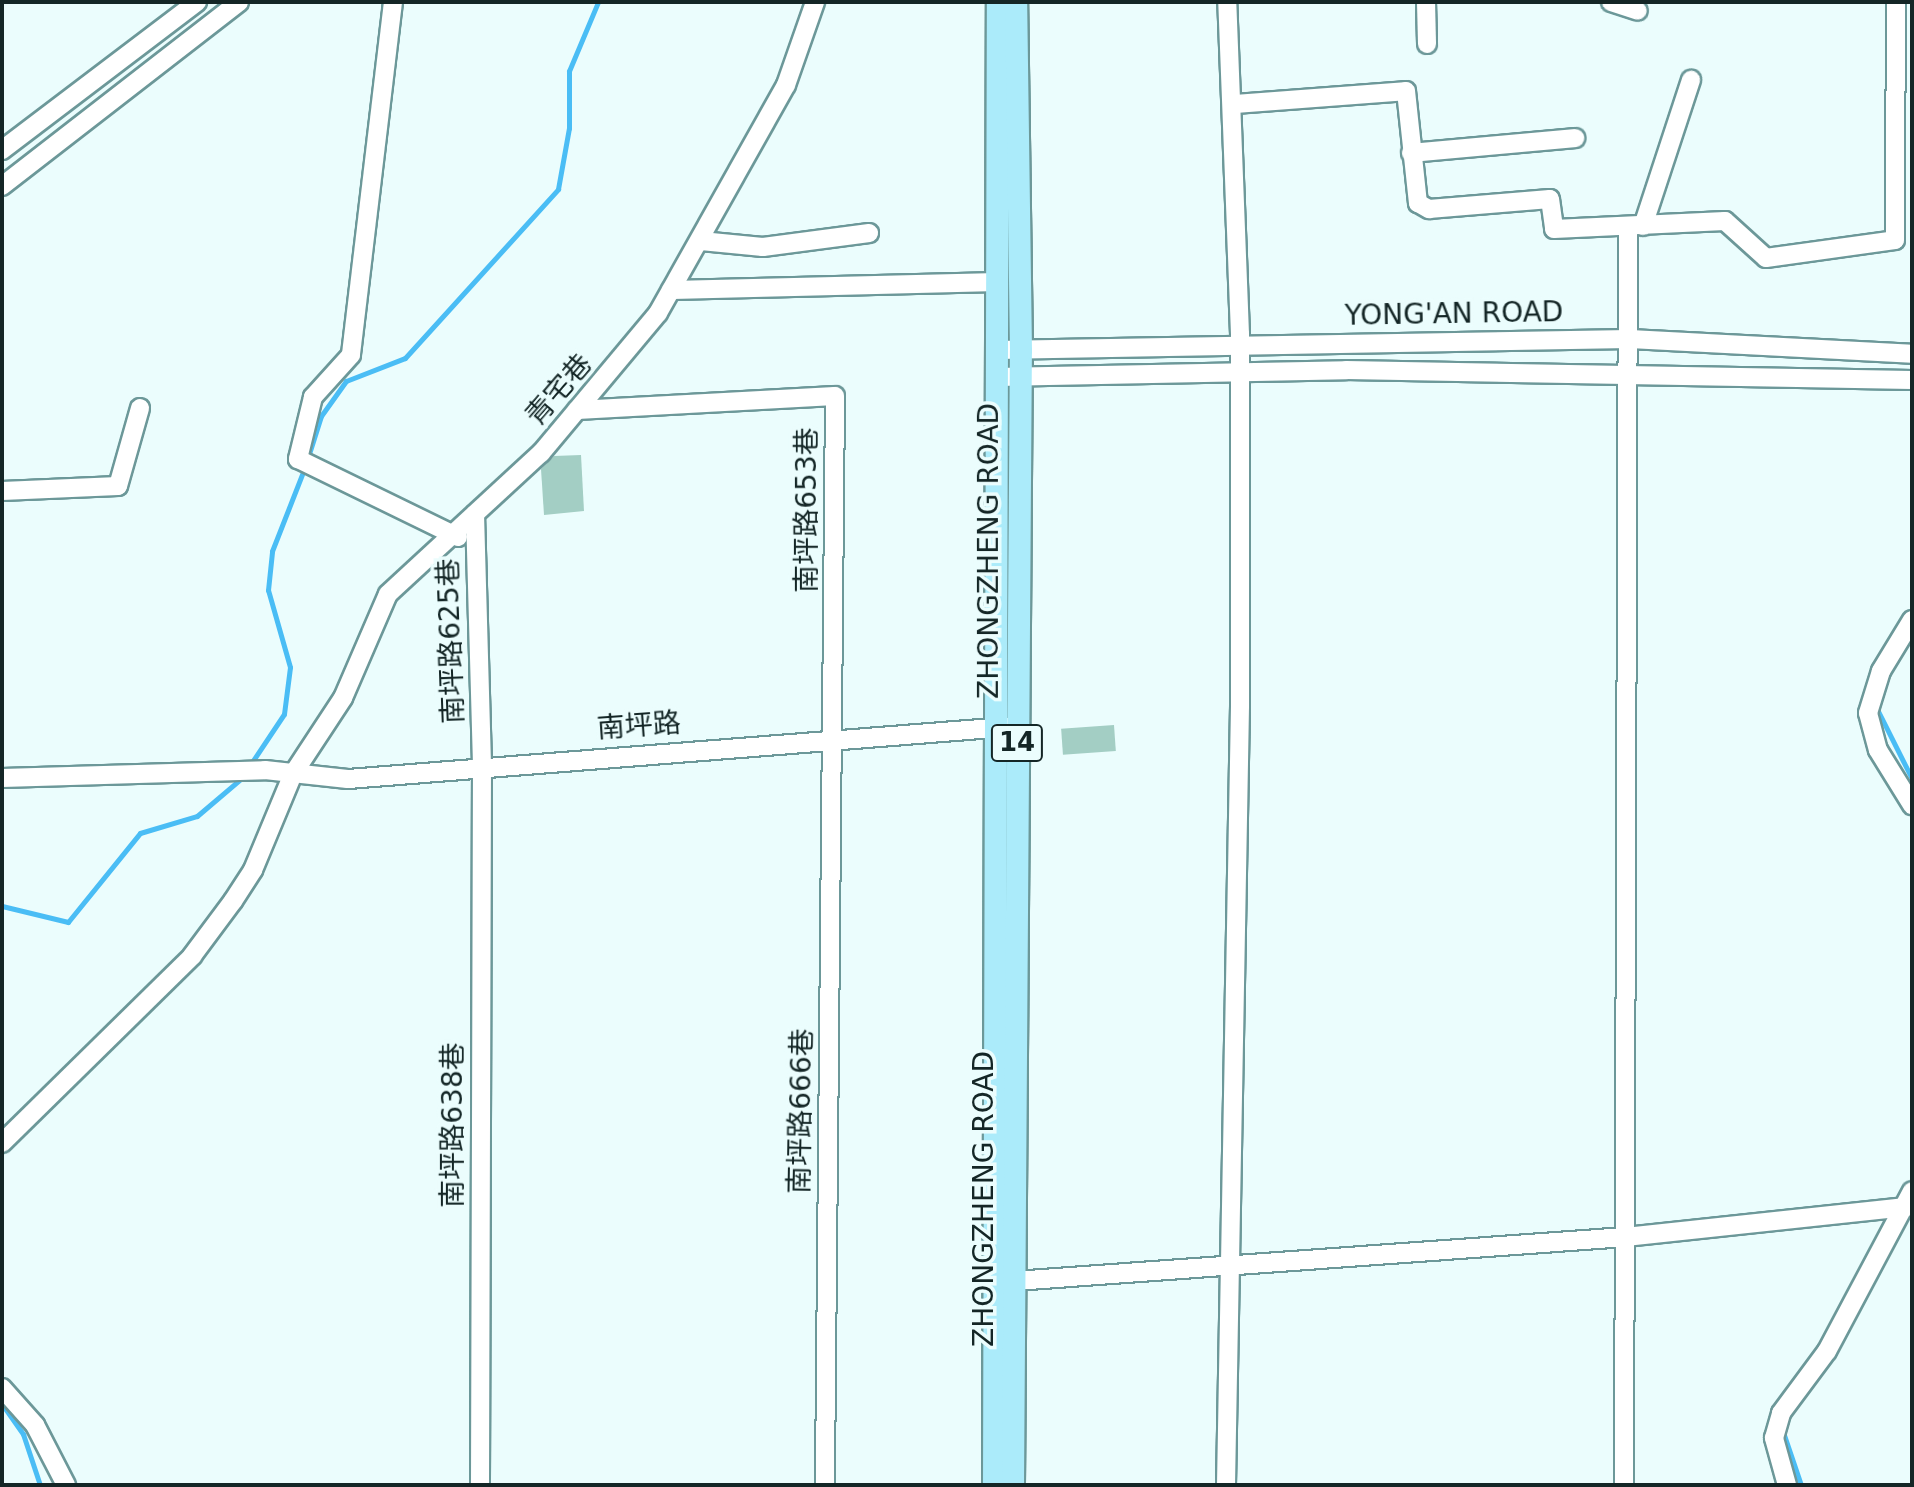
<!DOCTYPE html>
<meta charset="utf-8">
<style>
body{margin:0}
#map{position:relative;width:1914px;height:1487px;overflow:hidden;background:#ebfdfd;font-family:"DejaVu Sans","Noto Sans TC",sans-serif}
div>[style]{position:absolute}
.stream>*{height:5px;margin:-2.5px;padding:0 2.5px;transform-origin:2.5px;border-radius:2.5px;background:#4abdf5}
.building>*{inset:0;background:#a3cec4;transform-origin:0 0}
.roads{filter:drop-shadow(2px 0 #6c9899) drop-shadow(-2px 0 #6c9899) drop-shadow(0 2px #6c9899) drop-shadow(0 -2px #6c9899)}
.minor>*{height:18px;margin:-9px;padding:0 9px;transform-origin:9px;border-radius:9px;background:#fff}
.major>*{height:22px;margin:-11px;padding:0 11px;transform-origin:11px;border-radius:11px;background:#abebfa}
span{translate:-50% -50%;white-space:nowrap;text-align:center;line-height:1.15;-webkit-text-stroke:7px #ebfdfd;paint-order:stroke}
.shield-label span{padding:2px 6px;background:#ebfdfd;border:2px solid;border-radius:6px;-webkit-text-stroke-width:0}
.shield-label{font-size:26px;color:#142626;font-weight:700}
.street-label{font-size:28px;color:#142626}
.frame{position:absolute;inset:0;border:4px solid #142626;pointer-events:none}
</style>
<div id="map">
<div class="stream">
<i style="left:308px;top:457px;width:43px;rotate:-72.4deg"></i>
<i style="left:321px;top:416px;width:43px;rotate:-54.5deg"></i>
<i style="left:346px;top:381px;width:63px;rotate:-21.3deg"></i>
<i style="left:405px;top:358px;width:228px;rotate:-47.8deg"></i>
<i style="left:558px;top:189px;width:62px;rotate:-79.8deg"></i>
<i style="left:569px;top:128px;width:57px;rotate:-90deg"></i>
<i style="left:569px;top:71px;width:75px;rotate:-67.2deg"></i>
<i style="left:1877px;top:709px;width:78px;rotate:63.4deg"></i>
<i style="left:250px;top:765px;width:61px;rotate:-56.3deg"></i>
<i style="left:284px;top:714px;width:47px;rotate:-82.7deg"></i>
<i style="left:290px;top:667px;width:80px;rotate:-105.9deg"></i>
<i style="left:268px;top:590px;width:39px;rotate:-84deg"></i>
<i style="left:272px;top:551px;width:90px;rotate:-68.6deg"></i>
<i style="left:2px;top:906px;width:68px;rotate:13.6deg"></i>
<i style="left:68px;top:922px;width:114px;rotate:-51deg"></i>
<i style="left:140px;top:833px;width:59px;rotate:-16.6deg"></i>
<i style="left:197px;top:816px;width:60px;rotate:-40.3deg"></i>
<i style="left:2px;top:1404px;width:37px;rotate:55deg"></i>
<i style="left:23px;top:1434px;width:54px;rotate:71.6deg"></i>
<i style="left:1782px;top:1429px;width:59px;rotate:71.3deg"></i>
</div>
<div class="building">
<i style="clip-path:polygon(581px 455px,584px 511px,544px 515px,541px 469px,554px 456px)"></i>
<i style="left:1114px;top:725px;width:26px;height:53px;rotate:86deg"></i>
</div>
<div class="roads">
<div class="minor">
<i style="left:393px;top:2px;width:355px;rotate:96.8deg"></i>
<i style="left:351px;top:355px;width:57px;rotate:132.1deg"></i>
<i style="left:313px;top:397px;width:64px;rotate:103.6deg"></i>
<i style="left:298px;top:459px;width:178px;rotate:26deg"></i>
<i style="left:1426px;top:2px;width:42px;rotate:88.6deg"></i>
<i style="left:1611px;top:2px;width:28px;rotate:18deg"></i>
<i style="left:1234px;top:104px;width:172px;rotate:-4.3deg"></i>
<i style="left:1406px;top:91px;width:113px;rotate:83.9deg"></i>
<i style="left:1418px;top:203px;width:13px;rotate:29deg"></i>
<i style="left:1429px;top:209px;width:121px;rotate:-4.7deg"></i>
<i style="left:1550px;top:199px;width:30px;rotate:82deg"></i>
<i style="left:1554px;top:229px;width:171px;rotate:-2.7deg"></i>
<i style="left:1725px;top:221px;width:55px;rotate:42.1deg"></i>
<i style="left:1766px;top:258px;width:130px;rotate:-7.9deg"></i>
<i style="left:1895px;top:240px;width:238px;rotate:-89.8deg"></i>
<i style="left:2px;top:150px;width:245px;rotate:-37.2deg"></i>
<i style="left:1411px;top:153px;width:165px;rotate:-5.2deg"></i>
<i style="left:2px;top:186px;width:300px;rotate:-37.8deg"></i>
<i style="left:1643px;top:226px;width:154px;rotate:-71.8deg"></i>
<i style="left:701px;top:241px;width:62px;rotate:5.5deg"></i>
<i style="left:763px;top:247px;width:107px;rotate:-7.5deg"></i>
<i style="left:671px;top:290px;width:328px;rotate:-1.4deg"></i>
<i style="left:996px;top:350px;width:634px;rotate:-0.99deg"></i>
<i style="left:1630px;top:339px;width:282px;rotate:3deg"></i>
<i style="left:997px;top:377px;width:349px;rotate:-1.1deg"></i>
<i style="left:1346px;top:370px;width:566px;rotate:1.01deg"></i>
<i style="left:577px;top:410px;width:258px;rotate:-3.1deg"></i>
<i style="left:835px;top:396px;width:1089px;rotate:90.53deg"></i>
<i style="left:2px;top:491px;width:116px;rotate:-2.5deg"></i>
<i style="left:118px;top:486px;width:81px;rotate:-74.2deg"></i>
<i style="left:475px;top:514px;width:252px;rotate:88.4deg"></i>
<i style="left:482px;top:766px;width:719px;rotate:90.16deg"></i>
<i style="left:1912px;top:620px;width:60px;rotate:121.3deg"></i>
<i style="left:1881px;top:671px;width:44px;rotate:107.2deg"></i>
<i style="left:1868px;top:713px;width:38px;rotate:75deg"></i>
<i style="left:1878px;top:750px;width:65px;rotate:58.3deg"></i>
<i style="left:2px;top:778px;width:263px;rotate:-1.7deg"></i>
<i style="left:265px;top:770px;width:83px;rotate:6.2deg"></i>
<i style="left:348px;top:779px;width:672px;rotate:-4.52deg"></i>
<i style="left:2px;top:1143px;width:267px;rotate:-44.5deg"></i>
<i style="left:192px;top:956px;width:69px;rotate:-53.3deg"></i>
<i style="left:233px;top:901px;width:37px;rotate:-57deg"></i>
<i style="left:253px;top:870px;width:104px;rotate:-67.4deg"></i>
<i style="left:293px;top:774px;width:91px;rotate:-56.7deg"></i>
<i style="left:343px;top:698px;width:113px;rotate:-66.6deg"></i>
<i style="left:388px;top:594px;width:208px;rotate:-42.7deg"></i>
<i style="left:541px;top:453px;width:182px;rotate:-50.1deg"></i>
<i style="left:658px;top:313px;width:261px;rotate:-60.7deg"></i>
<i style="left:786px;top:85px;width:88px;rotate:-70.7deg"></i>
<i style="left:1001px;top:1282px;width:626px;rotate:-4.12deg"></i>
<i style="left:1625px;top:1237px;width:283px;rotate:-6.1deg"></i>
<i style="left:2px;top:1388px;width:50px;rotate:48.3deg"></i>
<i style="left:35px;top:1425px;width:68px;rotate:62.7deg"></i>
<i style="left:1226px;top:1485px;width:779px;rotate:-88.97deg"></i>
<i style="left:1240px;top:706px;width:372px;rotate:-90deg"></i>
<i style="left:1240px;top:334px;width:332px;rotate:-92.2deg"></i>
<i style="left:1624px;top:1485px;width:1259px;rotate:-89.82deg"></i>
<i style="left:1787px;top:1485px;width:49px;rotate:-105.5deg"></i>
<i style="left:1774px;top:1438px;width:26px;rotate:-74deg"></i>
<i style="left:1781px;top:1413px;width:77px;rotate:-53.4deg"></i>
<i style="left:1827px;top:1351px;width:181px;rotate:-62deg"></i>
</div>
<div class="major">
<i style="left:994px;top:1485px;width:1483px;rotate:-89.85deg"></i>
<i style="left:1013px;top:1485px;width:1134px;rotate:-89.6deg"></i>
<i style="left:1021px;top:351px;width:349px;rotate:-90.8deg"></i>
</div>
</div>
<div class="shield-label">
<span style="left:1017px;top:743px">14</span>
</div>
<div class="street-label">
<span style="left:1454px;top:314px;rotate:-1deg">YONG'AN ROAD</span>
<span style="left:559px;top:390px;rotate:-49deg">青宅巷</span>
<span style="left:807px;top:510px;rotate:-90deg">南坪路653巷</span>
<span style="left:989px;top:551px;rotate:-90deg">ZHONGZHENG ROAD</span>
<span style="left:451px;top:641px;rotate:-92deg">南坪路625巷</span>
<span style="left:639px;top:726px;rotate:-4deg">南坪路</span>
<span style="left:801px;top:1111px;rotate:-89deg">南坪路666巷</span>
<span style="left:453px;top:1125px;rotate:-90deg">南坪路638巷</span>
<span style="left:984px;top:1199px;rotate:-90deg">ZHONGZHENG ROAD</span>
</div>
<div class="frame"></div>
</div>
